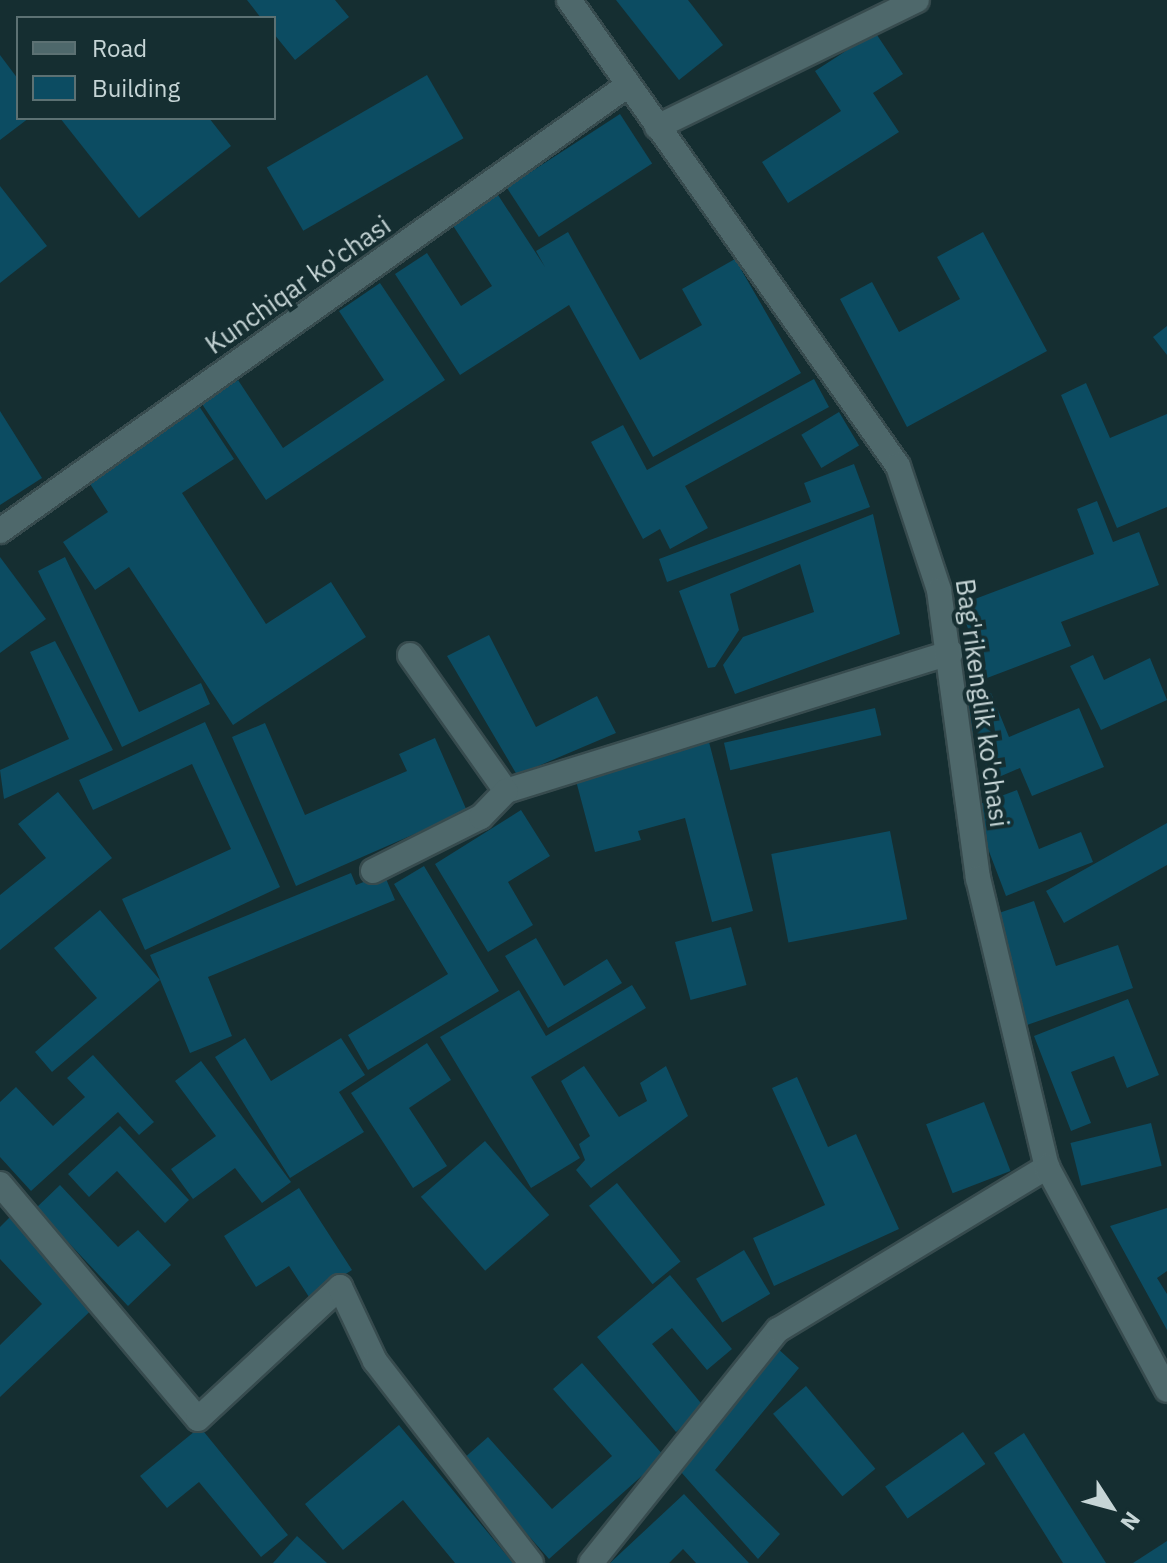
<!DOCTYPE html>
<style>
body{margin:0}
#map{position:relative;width:1167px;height:1563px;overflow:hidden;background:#152e31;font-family:"IBM Plex Sans",sans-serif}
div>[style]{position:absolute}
.building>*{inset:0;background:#0c4c62;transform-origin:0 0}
.roads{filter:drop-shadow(2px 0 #374b4e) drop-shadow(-2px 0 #374b4e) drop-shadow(0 2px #374b4e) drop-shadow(0 -2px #374b4e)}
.minor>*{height:24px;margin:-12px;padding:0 12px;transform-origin:12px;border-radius:12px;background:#4e686b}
.secondary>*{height:24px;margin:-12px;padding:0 12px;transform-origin:12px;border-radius:12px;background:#4e686b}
span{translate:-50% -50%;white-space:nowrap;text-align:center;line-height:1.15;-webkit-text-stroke:8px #152e31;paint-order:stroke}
.street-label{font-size:26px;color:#c6d5d6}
.legend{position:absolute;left:16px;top:16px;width:260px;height:104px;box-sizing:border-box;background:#152e31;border:2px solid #5c7173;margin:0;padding:10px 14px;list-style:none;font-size:24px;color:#c6d5d6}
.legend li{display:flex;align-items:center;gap:16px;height:40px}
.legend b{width:40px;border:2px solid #5c7173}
.north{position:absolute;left:1071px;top:1467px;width:80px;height:80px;-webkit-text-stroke:6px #152e31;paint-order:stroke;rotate:126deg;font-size:22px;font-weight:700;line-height:32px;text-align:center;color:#c6d5d6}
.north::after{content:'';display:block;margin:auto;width:28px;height:36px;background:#c6d5d6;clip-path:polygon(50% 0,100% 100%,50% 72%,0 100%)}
</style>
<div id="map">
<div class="building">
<i style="clip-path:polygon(247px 0,335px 0,349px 17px,295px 60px,274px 34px,274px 18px,261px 18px)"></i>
<i style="clip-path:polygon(616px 0,688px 0,723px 45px,679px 80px)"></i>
<i style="clip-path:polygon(875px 32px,903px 74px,873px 93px,899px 132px,788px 203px,762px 162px,841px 111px,815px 71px)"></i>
<i style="clip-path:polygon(0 55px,18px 79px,18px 118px,29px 118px,0 140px)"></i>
<i style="left:427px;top:75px;width:73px;height:185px;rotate:60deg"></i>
<i style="left:620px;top:114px;width:59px;height:135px;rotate:57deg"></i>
<i style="clip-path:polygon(60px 118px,209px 118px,231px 146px,139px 218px)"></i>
<i style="clip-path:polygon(0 186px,47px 246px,0 283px)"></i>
<i style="clip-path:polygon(498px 195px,545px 267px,536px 251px,568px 232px,640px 360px,702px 325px,682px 289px,735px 259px,801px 373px,653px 457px,569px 305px,460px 375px,395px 274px,427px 253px,461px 306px,492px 286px,452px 224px)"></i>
<i style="clip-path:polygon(983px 232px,1047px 351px,907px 427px,840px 299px,872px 282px,899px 332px,960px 299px,937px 257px)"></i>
<i style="clip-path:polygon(380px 283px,445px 380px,266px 500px,202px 404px,238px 380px,283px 448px,384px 380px,339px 311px)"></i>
<i style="clip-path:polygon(1167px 326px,1167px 355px,1153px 337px)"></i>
<i style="clip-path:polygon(814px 379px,829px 407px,685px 486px,708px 528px,670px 549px,660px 529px,643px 539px,591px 442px,623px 425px,647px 470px)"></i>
<i style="clip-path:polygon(1086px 383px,1110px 438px,1167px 414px,1167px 507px,1117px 528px,1061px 395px)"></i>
<i style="clip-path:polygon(197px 403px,234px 459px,182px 493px,266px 624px,331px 582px,366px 637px,233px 725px,129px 567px,95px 590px,63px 542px,108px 512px,85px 476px)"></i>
<i style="clip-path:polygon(0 411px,42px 478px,0 505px)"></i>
<i style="left:839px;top:412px;width:39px;height:44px;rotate:59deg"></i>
<i style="clip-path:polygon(854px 464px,870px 507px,667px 582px,659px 559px,811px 502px,804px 483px)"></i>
<i style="clip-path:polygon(1097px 501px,1113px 542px,1139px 532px,1159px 585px,1061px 622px,1071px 646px,987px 678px,959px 605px,1094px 554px,1077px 509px)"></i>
<i style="clip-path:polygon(873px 514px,900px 634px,735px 694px,723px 665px,743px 637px,814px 612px,800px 564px,730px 594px,739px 630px,715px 667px,708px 668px,679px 591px)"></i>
<i style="clip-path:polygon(0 557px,46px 619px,0 653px)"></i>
<i style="clip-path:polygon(65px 557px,139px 712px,201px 683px,210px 704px,122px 747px,38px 571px)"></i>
<i style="clip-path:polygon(489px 635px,536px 727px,597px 696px,616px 733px,517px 775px,447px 656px)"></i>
<i style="clip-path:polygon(55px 641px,113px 750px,4px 799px,0 770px,69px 739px,30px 652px)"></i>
<i style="clip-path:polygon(1093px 655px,1104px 680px,1150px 658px,1167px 700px,1101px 730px,1070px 666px)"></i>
<i style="clip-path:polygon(991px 693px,1009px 737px,1079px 708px,1104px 767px,1032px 796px,1020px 768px,992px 780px,961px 705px)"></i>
<i style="left:875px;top:708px;width:28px;height:155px;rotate:77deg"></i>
<i style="clip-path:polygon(205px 722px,280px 887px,145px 950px,122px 899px,231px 849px,192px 764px,93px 810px,79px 780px)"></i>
<i style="clip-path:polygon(265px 723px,305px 815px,407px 771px,399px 754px,435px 738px,467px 811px,296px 886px,232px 737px)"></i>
<i style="clip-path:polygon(709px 742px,753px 911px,712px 922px,685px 818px,638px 831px,641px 840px,595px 852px,575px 777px)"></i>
<i style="clip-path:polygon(1017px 790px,1039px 849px,1081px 832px,1093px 862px,1006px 896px,972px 807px)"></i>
<i style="clip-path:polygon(58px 792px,112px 858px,0 950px,0 895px,46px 858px,18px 824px)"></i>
<i style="clip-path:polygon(521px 810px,550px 856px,508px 882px,533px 925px,488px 952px,435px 864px)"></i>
<i style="clip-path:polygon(1167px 823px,1167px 865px,1064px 923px,1046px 891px)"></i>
<i style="left:890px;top:831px;width:90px;height:121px;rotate:79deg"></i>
<i style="clip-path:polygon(424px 866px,499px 991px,368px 1070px,348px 1035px,448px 974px,394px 884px)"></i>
<i style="clip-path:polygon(351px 873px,356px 885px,384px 874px,395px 900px,208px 977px,232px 1036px,190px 1053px,150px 955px)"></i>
<i style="clip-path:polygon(1034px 901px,1056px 966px,1118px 945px,1133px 988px,1027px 1025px,990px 916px)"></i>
<i style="clip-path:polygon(100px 910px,160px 980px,52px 1072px,35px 1052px,97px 998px,54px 948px)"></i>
<i style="left:731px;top:927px;width:60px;height:58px;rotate:75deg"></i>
<i style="clip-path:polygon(536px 938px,564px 986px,607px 959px,622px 983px,548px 1028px,505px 956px)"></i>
<i style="clip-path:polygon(632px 985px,646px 1008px,531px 1077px,580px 1158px,531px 1188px,440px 1037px,519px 990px,546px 1036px)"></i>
<i style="clip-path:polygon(1128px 999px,1159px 1075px,1127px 1088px,1114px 1056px,1071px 1072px,1091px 1123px,1071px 1131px,1034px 1036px)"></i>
<i style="clip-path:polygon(245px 1038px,271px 1081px,341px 1038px,365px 1075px,339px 1092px,364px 1132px,290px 1178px,215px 1057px)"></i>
<i style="clip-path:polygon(427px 1043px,451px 1080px,409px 1108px,447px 1166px,413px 1188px,351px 1093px)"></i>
<i style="clip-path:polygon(93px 1055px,154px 1122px,139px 1135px,118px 1112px,31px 1191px,0 1157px,0 1102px,16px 1087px,53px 1126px,85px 1097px,67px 1078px)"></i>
<i style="clip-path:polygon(201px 1061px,291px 1182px,262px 1203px,235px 1168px,193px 1199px,171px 1169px,216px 1136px,175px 1081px)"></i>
<i style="clip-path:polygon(584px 1066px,619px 1117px,647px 1101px,640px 1083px,666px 1066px,688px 1116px,591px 1188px,576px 1170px,585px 1160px,579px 1144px,590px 1136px,561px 1081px)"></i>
<i style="clip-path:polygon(797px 1077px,828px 1147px,856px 1134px,899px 1229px,774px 1286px,753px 1238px,825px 1205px,772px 1088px)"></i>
<i style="left:984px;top:1102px;width:74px;height:62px;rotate:69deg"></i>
<i style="left:1151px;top:1123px;width:44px;height:83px;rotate:76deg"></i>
<i style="clip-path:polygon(120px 1126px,189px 1200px,165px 1223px,117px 1171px,89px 1197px,68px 1174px)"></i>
<i style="left:485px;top:1141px;width:98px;height:85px;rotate:49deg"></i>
<i style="left:617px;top:1183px;width:101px;height:36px;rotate:51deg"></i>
<i style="clip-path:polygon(60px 1185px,118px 1247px,138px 1230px,171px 1265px,128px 1306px,36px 1208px)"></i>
<i style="clip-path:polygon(299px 1188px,352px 1270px,309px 1297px,289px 1266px,256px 1287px,224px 1236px)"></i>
<i style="clip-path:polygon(1167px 1208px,1167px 1271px,1157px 1278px,1167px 1294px,1167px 1330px,1110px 1226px)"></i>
<i style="clip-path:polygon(16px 1211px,102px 1300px,0 1397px,0 1345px,42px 1304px,0 1259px,0 1227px)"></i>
<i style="left:744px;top:1250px;width:51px;height:56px;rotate:59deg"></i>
<i style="clip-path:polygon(670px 1275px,732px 1349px,707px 1370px,672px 1328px,652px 1344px,705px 1408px,676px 1432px,597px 1337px)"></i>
<i style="clip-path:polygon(775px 1346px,799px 1368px,715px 1470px,780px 1534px,758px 1559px,681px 1472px)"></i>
<i style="clip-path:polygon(582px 1363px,664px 1456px,549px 1559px,462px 1460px,488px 1437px,552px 1509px,612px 1456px,553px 1389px)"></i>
<i style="left:806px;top:1386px;width:108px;height:43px;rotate:50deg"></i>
<i style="clip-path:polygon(399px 1425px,513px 1563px,455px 1563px,403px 1500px,343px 1550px,305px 1504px)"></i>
<i style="clip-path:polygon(200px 1427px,288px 1535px,261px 1557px,199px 1482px,167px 1508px,140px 1476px)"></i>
<i style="left:963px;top:1432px;width:39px;height:95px;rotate:55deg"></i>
<i style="clip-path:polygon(1024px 1433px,1106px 1563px,1063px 1563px,994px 1453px)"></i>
<i style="clip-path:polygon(684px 1494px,749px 1563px,696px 1563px,683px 1549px,669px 1563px,610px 1563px)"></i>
<i style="clip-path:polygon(297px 1536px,327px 1563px,273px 1563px)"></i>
<i style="clip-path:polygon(1167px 1541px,1167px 1563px,1133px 1563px)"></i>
</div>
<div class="roads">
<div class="minor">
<i style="left:657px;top:127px;width:289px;rotate:-26deg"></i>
<i style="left:0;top:531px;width:770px;rotate:-35.38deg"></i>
<i style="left:410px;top:655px;width:166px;rotate:54.8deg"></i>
<i style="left:506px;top:791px;width:466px;rotate:-17.3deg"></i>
<i style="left:373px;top:871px;width:121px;rotate:-26.6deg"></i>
<i style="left:481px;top:817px;width:36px;rotate:-46deg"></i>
<i style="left:0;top:1184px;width:307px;rotate:49.9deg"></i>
<i style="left:198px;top:1419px;width:194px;rotate:-42.9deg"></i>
<i style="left:340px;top:1287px;width:82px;rotate:64.7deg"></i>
<i style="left:375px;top:1361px;width:255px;rotate:52.3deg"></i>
<i style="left:591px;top:1563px;width:299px;rotate:-51.3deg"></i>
<i style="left:778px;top:1330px;width:315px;rotate:-31.2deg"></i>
</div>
<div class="secondary">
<i style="left:569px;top:0;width:570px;rotate:54.78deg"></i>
<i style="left:898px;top:466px;width:131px;rotate:71.7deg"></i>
<i style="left:939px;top:590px;width:291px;rotate:82.3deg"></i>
<i style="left:978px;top:878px;width:297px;rotate:76.6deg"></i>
<i style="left:1047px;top:1167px;width:253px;rotate:61.7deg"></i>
</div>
</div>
<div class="street-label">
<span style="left:298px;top:285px;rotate:-35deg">Kunchiqar ko'chasi</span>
<span style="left:982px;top:703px;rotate:82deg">Bag'rikenglik ko'chasi</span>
</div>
<ul class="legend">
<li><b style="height:10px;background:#4e686b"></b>Road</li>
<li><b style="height:22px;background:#0c4c62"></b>Building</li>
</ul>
<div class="north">N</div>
</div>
